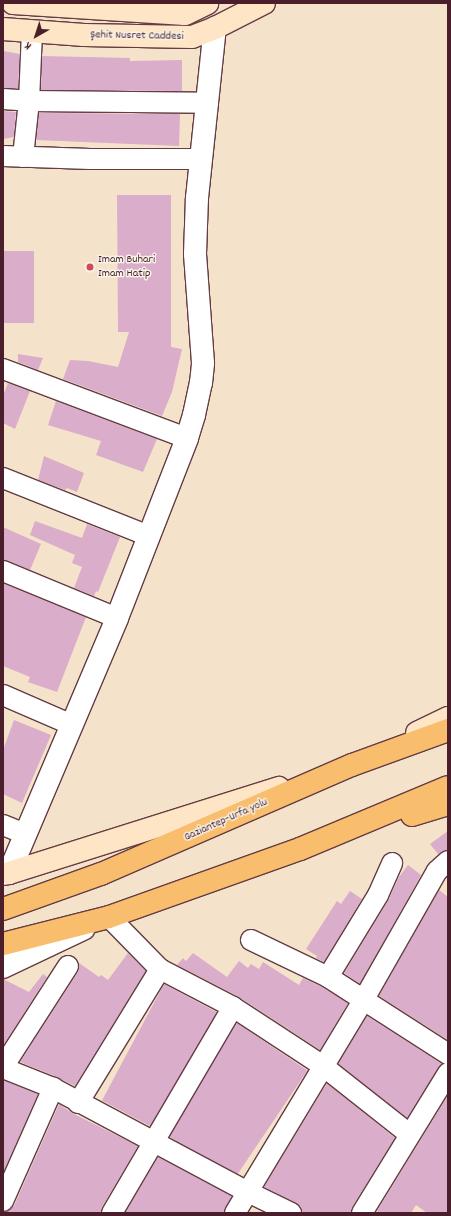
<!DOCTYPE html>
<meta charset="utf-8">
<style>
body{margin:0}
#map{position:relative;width:451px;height:1216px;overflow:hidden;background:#f4e3ca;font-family:Dekko,sans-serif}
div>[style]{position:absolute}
.building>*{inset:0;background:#daadca;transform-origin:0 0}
.roads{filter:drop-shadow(1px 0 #643c43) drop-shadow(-1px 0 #643c43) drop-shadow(0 1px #643c43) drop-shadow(0 -1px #643c43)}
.minor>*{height:20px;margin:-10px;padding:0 10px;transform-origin:10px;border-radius:10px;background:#fff}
.tertiary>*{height:22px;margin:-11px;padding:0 11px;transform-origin:11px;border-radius:11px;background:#fff}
.secondary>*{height:22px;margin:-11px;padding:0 11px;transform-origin:11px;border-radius:11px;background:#fde5c5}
.trunk>*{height:22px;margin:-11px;padding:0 11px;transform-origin:11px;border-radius:11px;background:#f9be6d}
.dots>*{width:11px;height:11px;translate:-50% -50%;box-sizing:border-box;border:2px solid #f7f3e8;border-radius:50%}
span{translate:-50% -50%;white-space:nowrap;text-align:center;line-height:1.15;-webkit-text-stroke:3px #f7f3e8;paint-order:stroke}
.street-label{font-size:12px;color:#4a1f2b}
.poi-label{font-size:12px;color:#4a1f2b}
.left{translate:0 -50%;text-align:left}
.frame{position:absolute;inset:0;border:4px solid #4a1f2b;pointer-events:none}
.north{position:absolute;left:16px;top:16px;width:40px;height:40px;-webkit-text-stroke:3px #f7f3e8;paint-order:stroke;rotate:219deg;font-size:11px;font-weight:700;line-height:16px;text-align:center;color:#4a1f2b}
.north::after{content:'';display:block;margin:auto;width:14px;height:18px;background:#4a1f2b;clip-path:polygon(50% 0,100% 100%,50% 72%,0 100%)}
</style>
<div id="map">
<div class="building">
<i style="clip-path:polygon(3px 51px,20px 54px,18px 89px,3px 88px)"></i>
<i style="clip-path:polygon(42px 56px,130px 58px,130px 61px,182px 60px,182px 91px,41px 90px)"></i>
<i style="clip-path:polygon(3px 111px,16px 112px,14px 137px,3px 139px)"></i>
<i style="clip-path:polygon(39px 113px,180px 114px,179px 146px,36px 140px)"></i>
<i style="clip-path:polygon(117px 195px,171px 195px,171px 347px,182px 349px,172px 392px,162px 416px,63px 379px,70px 360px,88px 361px,118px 367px,129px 332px,118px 332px)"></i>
<i style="left:3px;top:251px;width:31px;height:72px"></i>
<i style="clip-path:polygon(18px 354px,43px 358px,38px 370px,18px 362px)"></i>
<i style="clip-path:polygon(8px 383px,30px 391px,15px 429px,3px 423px,3px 396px)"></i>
<i style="clip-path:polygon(56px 401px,157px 439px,143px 472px,96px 455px,101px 441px,48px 425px)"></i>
<i style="clip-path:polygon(44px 456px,84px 473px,77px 492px,67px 488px,65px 490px,38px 480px)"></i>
<i style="clip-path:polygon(35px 521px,82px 538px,87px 524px,120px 537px,98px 592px,96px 591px,94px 596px,74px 588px,82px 567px,72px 563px,75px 555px,30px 535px)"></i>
<i style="clip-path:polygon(3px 527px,41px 544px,30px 570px,3px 560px)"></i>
<i style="clip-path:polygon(3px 583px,86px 617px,57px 692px,28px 682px,30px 677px,3px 666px)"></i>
<i style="clip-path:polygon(14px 720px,51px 735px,22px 803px,3px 794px,3px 750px)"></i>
<i style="clip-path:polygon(448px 831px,448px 850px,438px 854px,430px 844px)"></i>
<i style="clip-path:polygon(408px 865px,421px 875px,360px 984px,344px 973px,388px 901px,399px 877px)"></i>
<i style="clip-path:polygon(439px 890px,448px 897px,448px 1040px,379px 996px)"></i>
<i style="clip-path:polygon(350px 891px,362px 899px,324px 962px,316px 958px,317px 956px,306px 949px,337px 901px,341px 904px)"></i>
<i style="clip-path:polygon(128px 953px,146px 971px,75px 1086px,57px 1077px,20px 1062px,78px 972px,79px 963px,99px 977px,101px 975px,108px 980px)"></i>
<i style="clip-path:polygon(193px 953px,227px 977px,239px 961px,248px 968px,251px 964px,259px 969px,263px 962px,299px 985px,303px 978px,322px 987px,348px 1003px,320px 1050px,239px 997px,177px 965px,183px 958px,186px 961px)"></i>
<i style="clip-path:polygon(43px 974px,47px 977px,3px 1046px,3px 979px,29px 992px)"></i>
<i style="left:164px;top:984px;width:60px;height:132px;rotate:28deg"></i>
<i style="clip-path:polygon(367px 1016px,442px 1064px,407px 1118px,338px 1064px)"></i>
<i style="left:237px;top:1023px;width:85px;height:132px;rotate:34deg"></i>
<i style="clip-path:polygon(3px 1080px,38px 1094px,3px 1173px)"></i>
<i style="clip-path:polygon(327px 1083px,395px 1138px,352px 1207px,351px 1213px,302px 1213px,301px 1207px,296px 1203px,264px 1187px)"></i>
<i style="clip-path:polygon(448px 1095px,448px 1213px,427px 1213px,416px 1205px,411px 1213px,380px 1213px,377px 1211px)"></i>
<i style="clip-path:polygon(59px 1104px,72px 1113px,138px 1146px,102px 1207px,101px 1213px,3px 1213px,9px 1210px,14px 1206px)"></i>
<i style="clip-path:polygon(158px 1157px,232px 1196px,224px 1213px,125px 1213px)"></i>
</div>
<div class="roads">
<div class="minor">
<i style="left:3px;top:99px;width:26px;rotate:4deg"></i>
<i style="left:29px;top:101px;width:179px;rotate:0.6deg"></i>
<i style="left:3px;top:156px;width:87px;rotate:2deg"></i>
<i style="left:90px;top:159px;width:111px"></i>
<i style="left:23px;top:157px;width:56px;rotate:-83.9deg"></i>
<i style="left:29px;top:101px;width:69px;rotate:-87.5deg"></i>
<i style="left:3px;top:369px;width:197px;rotate:20.6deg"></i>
<i style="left:3px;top:478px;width:157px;rotate:21.7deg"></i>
<i style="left:3px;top:571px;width:123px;rotate:22.4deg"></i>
<i style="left:3px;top:695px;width:75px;rotate:23.5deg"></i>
<i style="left:3px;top:825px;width:24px;rotate:22deg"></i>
<i style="left:109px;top:917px;width:73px;rotate:45.6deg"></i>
<i style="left:160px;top:969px;width:82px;rotate:27.5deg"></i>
<i style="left:233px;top:1007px;width:108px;rotate:33.2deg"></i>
<i style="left:323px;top:1066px;width:110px;rotate:38.3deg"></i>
<i style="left:251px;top:940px;width:85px;rotate:25.7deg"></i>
<i style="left:328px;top:977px;width:143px;rotate:32.7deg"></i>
<i style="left:328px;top:977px;width:96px;rotate:-58.6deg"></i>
<i style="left:378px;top:895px;width:35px;rotate:-66deg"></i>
<i style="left:3px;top:1067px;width:120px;rotate:-57.2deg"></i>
<i style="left:3px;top:1068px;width:54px;rotate:21.8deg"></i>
<i style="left:53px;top:1088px;width:221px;rotate:28.1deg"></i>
<i style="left:248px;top:1192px;width:48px;rotate:26deg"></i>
<i style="left:78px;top:1103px;width:157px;rotate:-58.5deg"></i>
<i style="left:3px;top:1201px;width:124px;rotate:-66.1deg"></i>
<i style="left:112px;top:1213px;width:239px;rotate:-59.6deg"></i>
<i style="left:235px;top:1213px;width:250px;rotate:-58.9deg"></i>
<i style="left:364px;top:999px;width:147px;rotate:-60.3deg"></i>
<i style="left:437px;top:871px;width:15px;rotate:-42deg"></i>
<i style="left:362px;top:1213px;width:164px;rotate:-58.4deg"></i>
</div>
<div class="tertiary">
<i style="left:3px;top:874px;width:6px;rotate:-9deg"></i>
<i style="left:9px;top:873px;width:277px;rotate:-67deg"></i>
<i style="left:117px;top:618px;width:193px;rotate:-68.7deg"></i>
<i style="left:187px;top:438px;width:24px;rotate:-73deg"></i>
<i style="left:194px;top:415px;width:33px;rotate:-78deg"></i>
<i style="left:201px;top:383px;width:20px;rotate:-84deg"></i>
<i style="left:203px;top:363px;width:109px;rotate:-94.2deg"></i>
<i style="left:195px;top:254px;width:56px;rotate:-88deg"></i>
<i style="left:197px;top:198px;width:171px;rotate:-84deg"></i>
<i style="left:3px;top:967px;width:89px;rotate:-25.4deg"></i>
</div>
<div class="secondary">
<i style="left:13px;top:3px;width:172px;rotate:3.7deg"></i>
<i style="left:185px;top:14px;width:25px;rotate:-26deg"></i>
<i style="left:3px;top:29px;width:81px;rotate:4.2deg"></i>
<i style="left:84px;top:35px;width:108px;rotate:1.1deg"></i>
<i style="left:192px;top:37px;width:25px;rotate:-21deg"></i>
<i style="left:215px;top:28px;width:55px;rotate:-27deg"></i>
<i style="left:417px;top:733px;width:34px;rotate:-26deg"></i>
<i style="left:9px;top:873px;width:283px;rotate:-17.5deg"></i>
</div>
<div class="trunk">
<i style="left:412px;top:815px;width:38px;rotate:-17deg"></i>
<i style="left:3px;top:909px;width:104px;rotate:-19.7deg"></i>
<i style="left:101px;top:874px;width:274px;rotate:-23.5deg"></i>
<i style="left:352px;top:765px;width:102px;rotate:-20deg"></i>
<i style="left:3px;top:944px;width:109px;rotate:-14.3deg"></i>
<i style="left:109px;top:917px;width:203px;rotate:-19.6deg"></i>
<i style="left:300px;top:849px;width:160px;rotate:-22.7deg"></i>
</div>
</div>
<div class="dots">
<i style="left:90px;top:267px;background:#d1495b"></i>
</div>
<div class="street-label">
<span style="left:137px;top:36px;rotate:1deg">Şehit Nusret Caddesi</span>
<span style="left:226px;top:820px;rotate:-24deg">Gaziantep-Urfa yolu</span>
</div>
<div class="poi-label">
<span class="left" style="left:98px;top:267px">Imam Buhari<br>Imam Hatip</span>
</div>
<div class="frame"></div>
<div class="north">K</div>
</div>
